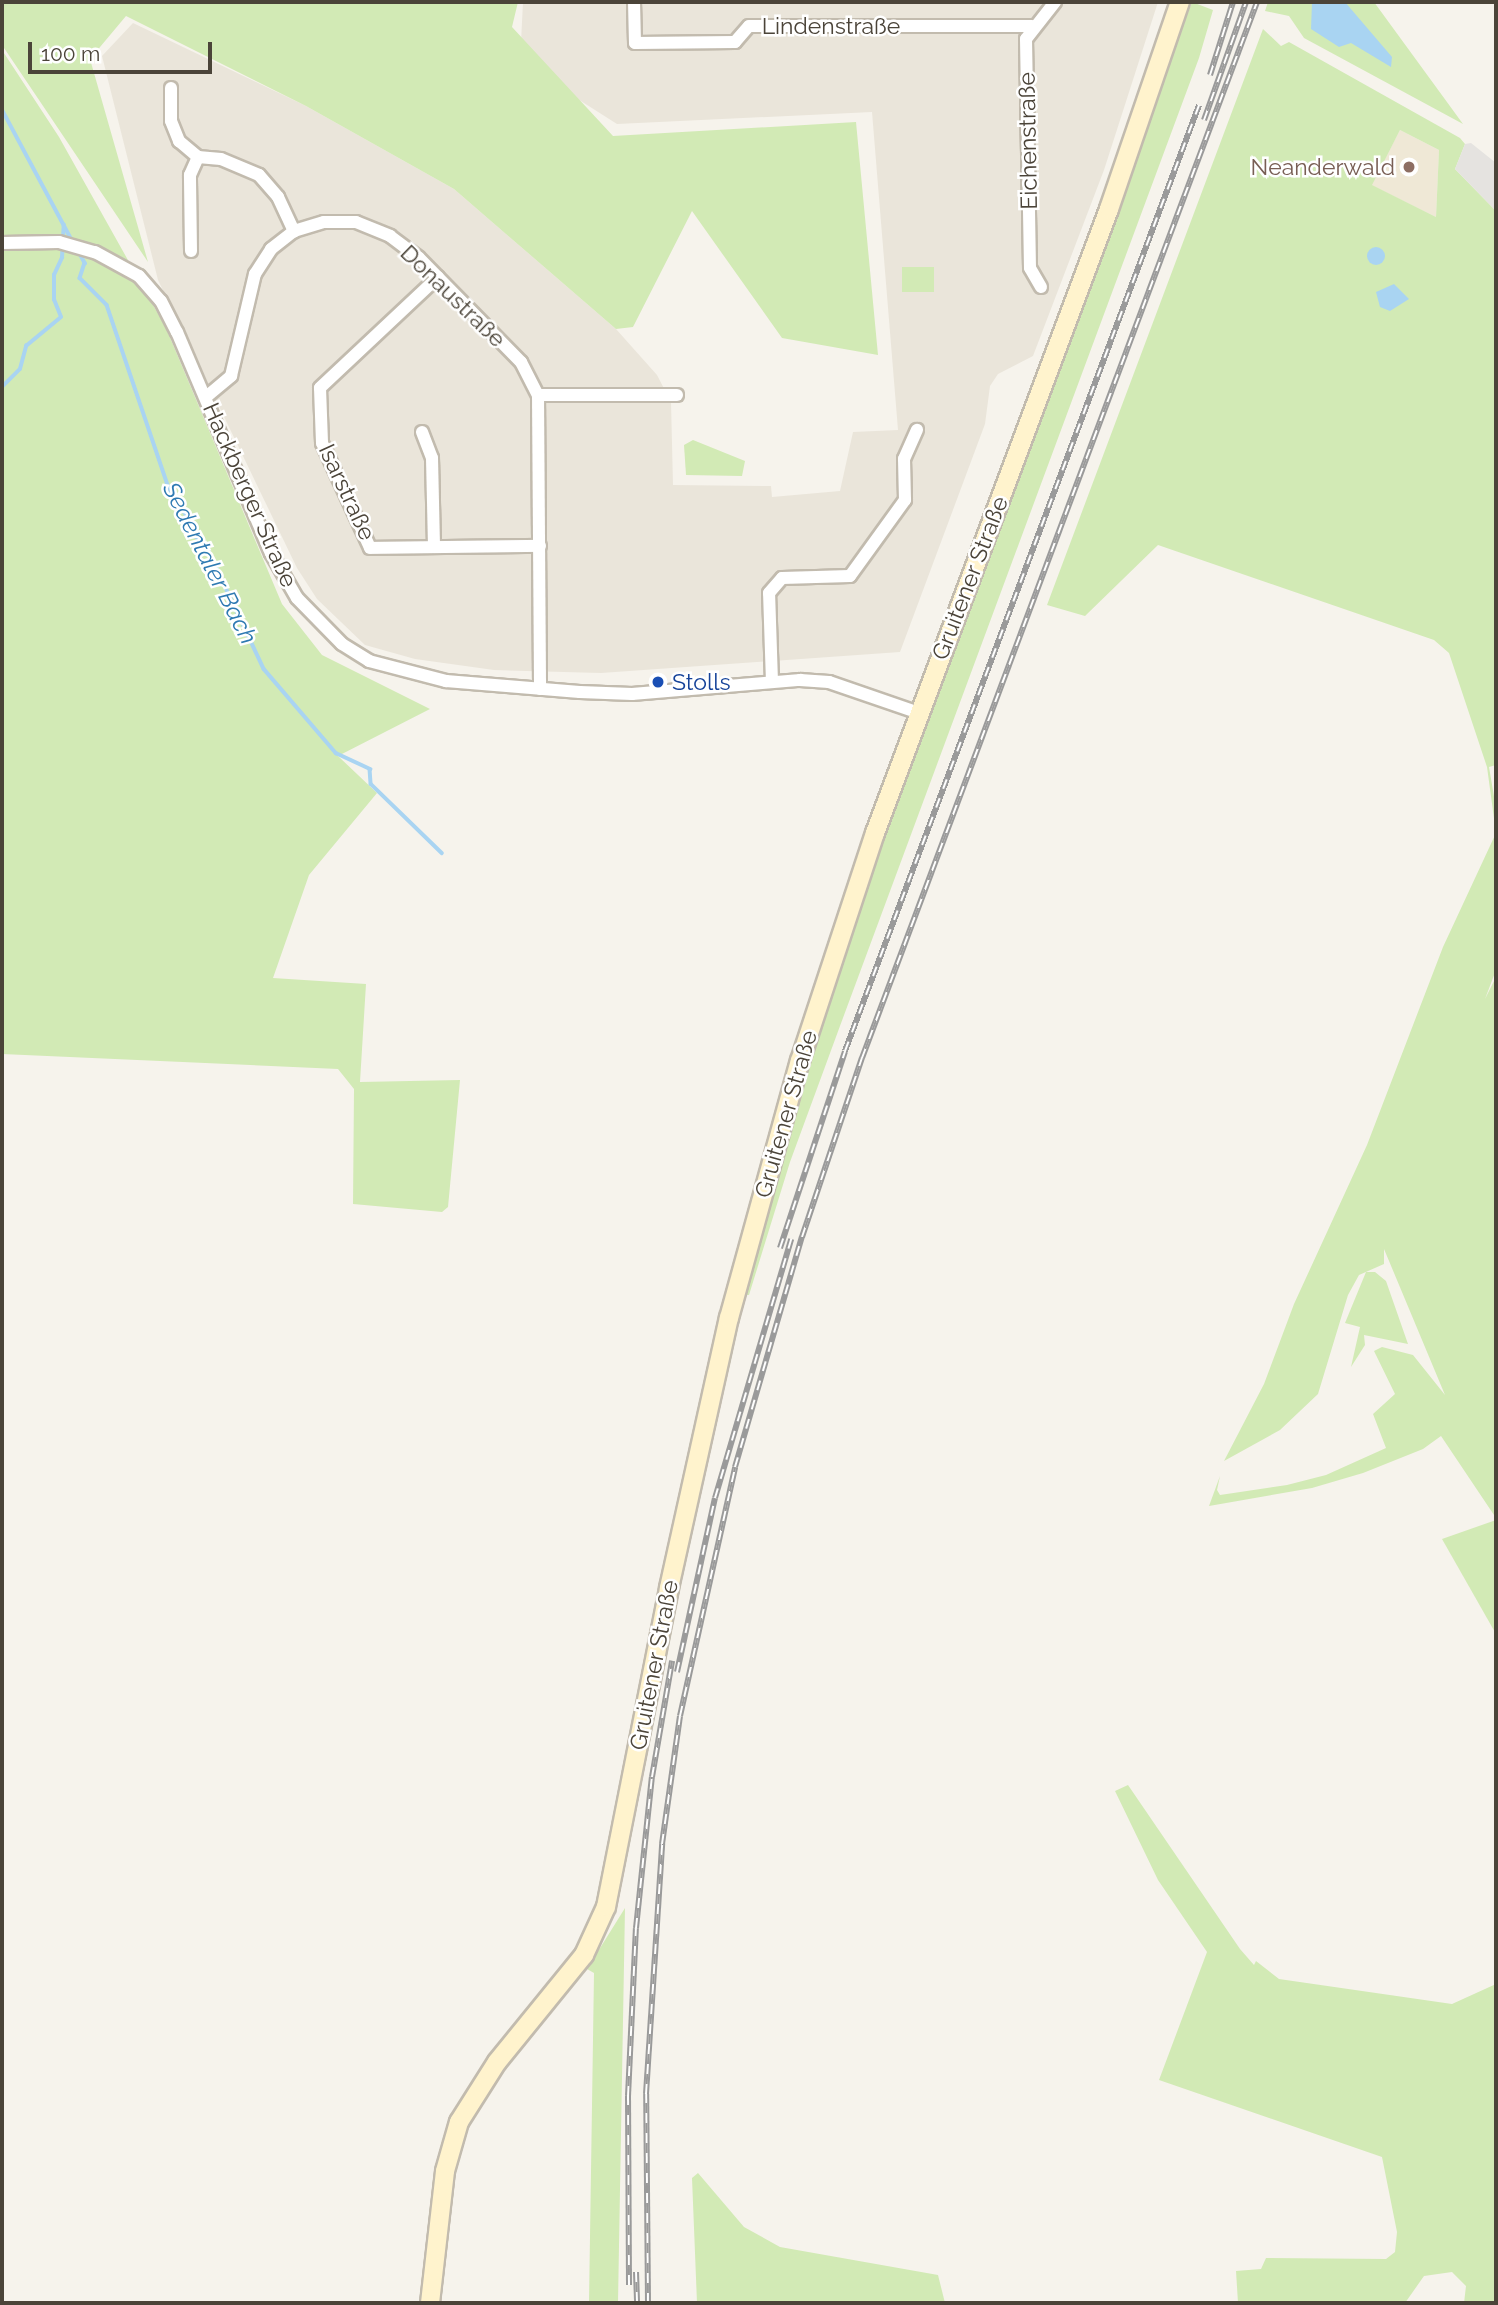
<!DOCTYPE html>
<meta charset="utf-8">
<style>
body{margin:0}
#map{position:relative;width:1498px;height:2305px;overflow:hidden;background:#f6f3ec;font-family:Raleway,sans-serif}
div>[style]{position:absolute}
.residential>*{inset:0;background:#eae5da}
.education>*{inset:0;background:#efe8d6}
.green>*{inset:0;background:#d2eab5;transform-origin:0 0}
.parking>*{inset:0;background:#e5e3e0}
.water>*{inset:0;background:#a9d4f2}
.round{border-radius:50%}
.stream>*{height:3.5px;margin:-1.75px;padding:0 1.75px;transform-origin:1.75px;border-radius:1.75px;background:#a9d4f2}
.roads{filter:drop-shadow(2px 0 #c2bbae) drop-shadow(-2px 0 #c2bbae) drop-shadow(0 2px #c2bbae) drop-shadow(0 -2px #c2bbae)}
.minor>*{height:12px;margin:-6px;padding:0 6px;transform-origin:6px;border-radius:6px;background:#fff}
.secondary>*{height:18px;margin:-9px;padding:0 9px;transform-origin:9px;border-radius:9px;background:#fff3cd}
.rail>*{height:6px;margin-top:-3px;transform-origin:0;background:repeating-linear-gradient(90deg,#fff 0 10px,#9a9a9a 0 20px);box-sizing:border-box;border-block:2px solid #9a9a9a}
.dots>*{width:19px;height:19px;translate:-50% -50%;box-sizing:border-box;border:4px solid #fff;border-radius:50%}
span{translate:-50% -50%;white-space:nowrap;text-align:center;line-height:1.15;-webkit-text-stroke:5px #fff;paint-order:stroke}
.street-label{font-size:23px;color:#4b4439}
.education-label{font-size:23px;color:#785e54}
.right{translate:-100% -50%;text-align:right}
.transit-label{font-size:23px;color:#164399}
.left{translate:0 -50%;text-align:left}
.water-label{font-size:24px;color:#2e7ab2;font-style:italic}
.frame{position:absolute;inset:0;border:4px solid #4b4439;pointer-events:none}
.scale{position:absolute;left:28px;top:42px;width:184px;height:32px;box-sizing:border-box;border:4px solid #4b4439;border-top:0;padding-left:9px;font-size:21px;line-height:24px;white-space:nowrap;color:#4b4439;-webkit-text-stroke:5px #fff;paint-order:stroke}
</style>
<div id="map">
<div class="residential">
<i style="clip-path:polygon(523px 2px,1158px 2px,1104px 170px,1033px 356px,998px 374px,990px 386px,985px 424px,900px 652px,601px 673px,494px 670px,415px 659px,365px 645px,317px 599px,297px 568px,158px 280px,102px 56px,133px 23px,306px 106px,454px 189px,616px 329px,657px 375px,671px 402px,673px 485px,771px 486px,772px 497px,840px 491px,853px 432px,898px 430px,872px 112px,617px 124px,573px 96px,521px 42px)"></i>
</div>
<div class="education">
<i style="clip-path:polygon(1400px 130px,1439px 150px,1436px 217px,1371px 185px)"></i>
</div>
<div class="green">
<i style="clip-path:polygon(2px 2px,518px 2px,512px 27px,613px 136px,856px 122px,878px 355px,782px 338px,692px 211px,633px 327px,616px 329px,454px 189px,306px 106px,126px 16px,90px 59px,148px 262px,2px 45px)"></i>
<i style="clip-path:polygon(1192px 2px,1213px 10px,1199px 58px,840px 1026px,790px 1162px,749px 1295px,742px 1295px,781px 1148px,855px 907px)"></i>
<i style="clip-path:polygon(1268px 2px,1374px 2px,1463px 124px,1304px 38px,1289px 16px,1265px 11px)"></i>
<i style="clip-path:polygon(evenodd,1263px 29px,1281px 46px,1289px 42px,1460px 138px,1465px 144px,1455px 169px,1496px 211px,1496px 765px,1489px 767px,1496px 808px,1496px 970px,1485px 999px,1496px 977px,1496px 1518px,1441px 1436px,1423px 1449px,1363px 1473px,1312px 1488px,1209px 1506px,1220px 1476px,1217px 1490px,1220px 1495px,1287px 1485px,1326px 1475px,1386px 1448px,1373px 1414px,1395px 1394px,1374px 1351px,1382px 1347px,1413px 1355px,1445px 1395px,1384px 1249px,1384px 1264px,1359px 1275px,1348px 1295px,1318px 1394px,1280px 1430px,1224px 1461px,1264px 1384px,1294px 1304px,1367px 1145px,1443px 947px,1496px 833px,1487px 767px,1449px 653px,1434px 640px,1158px 545px,1085px 616px,1047px 605px,1263px 29px,1400px 130px,1439px 150px,1436px 217px,1372px 185px,1400px 130px)"></i>
<i style="clip-path:polygon(2px 50px,59px 137px,166px 328px,282px 604px,322px 655px,430px 709px,338px 756px,377px 793px,309px 875px,273px 978px,366px 984px,360px 1082px,460px 1080px,448px 1207px,442px 1212px,353px 1204px,354px 1089px,338px 1069px,2px 1054px)"></i>
<i style="left:934px;top:267px;width:25px;height:32px;rotate:90deg"></i>
<i style="clip-path:polygon(693px 440px,745px 461px,742px 476px,686px 475px,684px 445px)"></i>
<i style="clip-path:polygon(1366px 1272px,1375px 1272px,1386px 1281px,1408px 1344px,1364px 1335px,1365px 1345px,1351px 1367px,1360px 1327px,1345px 1323px)"></i>
<i style="clip-path:polygon(1496px 1520px,1496px 1634px,1442px 1539px)"></i>
<i style="clip-path:polygon(1128px 1785px,1240px 1949px,1254px 1965px,1256px 1961px,1279px 1979px,1452px 2004px,1496px 1984px,1496px 2303px,1464px 2303px,1466px 2286px,1452px 2272px,1424px 2276px,1405px 2303px,1238px 2303px,1236px 2271px,1261px 2269px,1266px 2258px,1386px 2259px,1395px 2252px,1397px 2232px,1382px 2157px,1159px 2080px,1207px 1952px,1158px 1880px,1115px 1791px)"></i>
<i style="clip-path:polygon(625px 1908px,618px 2303px,589px 2303px,594px 1973px,587px 1969px)"></i>
<i style="clip-path:polygon(698px 2173px,744px 2227px,780px 2247px,938px 2275px,945px 2303px,697px 2303px,692px 2178px)"></i>
</div>
<div class="parking">
<i style="clip-path:polygon(1471px 143px,1496px 163px,1496px 211px,1455px 169px,1465px 144px)"></i>
</div>
<div class="water">
<i style="clip-path:polygon(1312px 2px,1345px 2px,1392px 57px,1391px 67px,1351px 43px,1339px 47px,1311px 29px)"></i>
<i class="round" style="left:1367px;top:247px;width:18px;height:18px"></i>
<i style="clip-path:polygon(1394px 284px,1409px 299px,1390px 311px,1380px 307px,1376px 292px)"></i>
</div>
<div class="stream">
<i style="left:2px;top:109px;width:151px;rotate:61.9deg"></i>
<i style="left:79px;top:252px;width:13px;rotate:61deg"></i>
<i style="left:85px;top:263px;width:16px;rotate:108deg"></i>
<i style="left:80px;top:278px;width:38px;rotate:45deg"></i>
<i style="left:107px;top:305px;width:206px;rotate:71.3deg"></i>
<i style="left:173px;top:500px;width:19px;rotate:47deg"></i>
<i style="left:186px;top:514px;width:18px;rotate:81deg"></i>
<i style="left:189px;top:532px;width:19px;rotate:35deg"></i>
<i style="left:205px;top:543px;width:139px;rotate:64.9deg"></i>
<i style="left:264px;top:669px;width:111px;rotate:49.4deg"></i>
<i style="left:336px;top:753px;width:38px;rotate:25deg"></i>
<i style="left:370px;top:769px;width:15px;rotate:86deg"></i>
<i style="left:371px;top:784px;width:99px;rotate:44.2deg"></i>
<i style="left:2px;top:387px;width:25px;rotate:-45deg"></i>
<i style="left:20px;top:369px;width:24px;rotate:-75deg"></i>
<i style="left:26px;top:346px;width:45px;rotate:-39.6deg"></i>
<i style="left:61px;top:317px;width:18px;rotate:-112deg"></i>
<i style="left:54px;top:300px;width:25px;rotate:-90deg"></i>
<i style="left:54px;top:275px;width:19px;rotate:-65deg"></i>
<i style="left:62px;top:258px;width:33px;rotate:-87deg"></i>
</div>
<div class="roads">
<div class="minor">
<i style="left:634px;top:2px;width:41px;rotate:88.6deg"></i>
<i style="left:635px;top:43px;width:100px;rotate:-0.6deg"></i>
<i style="left:735px;top:42px;width:21px;rotate:-49deg"></i>
<i style="left:749px;top:26px;width:283px"></i>
<i style="left:171px;top:88px;width:33px;rotate:90deg"></i>
<i style="left:171px;top:121px;width:22px;rotate:68deg"></i>
<i style="left:179px;top:141px;width:25px;rotate:40deg"></i>
<i style="left:198px;top:157px;width:23px;rotate:5deg"></i>
<i style="left:221px;top:159px;width:41px;rotate:22.8deg"></i>
<i style="left:259px;top:175px;width:29px;rotate:49deg"></i>
<i style="left:278px;top:197px;width:38px;rotate:65deg"></i>
<i style="left:2px;top:243px;width:57px;rotate:-1deg"></i>
<i style="left:59px;top:242px;width:37px;rotate:16deg"></i>
<i style="left:95px;top:252px;width:50px;rotate:28.6deg"></i>
<i style="left:139px;top:276px;width:33px;rotate:49deg"></i>
<i style="left:161px;top:301px;width:35px;rotate:63deg"></i>
<i style="left:177px;top:332px;width:240px;rotate:67deg"></i>
<i style="left:271px;top:553px;width:52px;rotate:60deg"></i>
<i style="left:297px;top:598px;width:64px;rotate:45.6deg"></i>
<i style="left:342px;top:644px;width:32px;rotate:32deg"></i>
<i style="left:369px;top:661px;width:80px;rotate:14.6deg"></i>
<i style="left:446px;top:681px;width:134px;rotate:4.7deg"></i>
<i style="left:580px;top:692px;width:52px;rotate:2.2deg"></i>
<i style="left:632px;top:694px;width:169px;rotate:-4.8deg"></i>
<i style="left:800px;top:680px;width:29px;rotate:4deg"></i>
<i style="left:829px;top:682px;width:95px;rotate:19deg"></i>
<i style="left:191px;top:251px;width:76px;rotate:-90.8deg"></i>
<i style="left:190px;top:175px;width:20px;rotate:-66deg"></i>
<i style="left:438px;top:277px;width:162px;rotate:136.8deg"></i>
<i style="left:320px;top:388px;width:55px;rotate:87.9deg"></i>
<i style="left:322px;top:443px;width:115px;rotate:65.4deg"></i>
<i style="left:370px;top:548px;width:170px;rotate:-0.7deg"></i>
<i style="left:1041px;top:287px;width:22px;rotate:-120deg"></i>
<i style="left:1030px;top:268px;width:229px;rotate:-91deg"></i>
<i style="left:1026px;top:39px;width:47px;rotate:-51.9deg"></i>
<i style="left:538px;top:395px;width:139px"></i>
<i style="left:206px;top:397px;width:33px;rotate:-40deg"></i>
<i style="left:231px;top:376px;width:105px;rotate:-76.8deg"></i>
<i style="left:255px;top:274px;width:30px;rotate:-57deg"></i>
<i style="left:271px;top:249px;width:29px;rotate:-38deg"></i>
<i style="left:294px;top:231px;width:31px;rotate:-17deg"></i>
<i style="left:324px;top:222px;width:32px"></i>
<i style="left:356px;top:222px;width:37px;rotate:22deg"></i>
<i style="left:390px;top:236px;width:36px;rotate:37deg"></i>
<i style="left:419px;top:258px;width:146px;rotate:45.6deg"></i>
<i style="left:521px;top:362px;width:37px;rotate:63deg"></i>
<i style="left:538px;top:395px;width:294px;rotate:89.6deg"></i>
<i style="left:422px;top:432px;width:28px;rotate:69deg"></i>
<i style="left:432px;top:458px;width:89px;rotate:88.7deg"></i>
<i style="left:772px;top:682px;width:89px;rotate:-91.9deg"></i>
<i style="left:769px;top:593px;width:20px;rotate:-49deg"></i>
<i style="left:782px;top:578px;width:68px;rotate:-1.7deg"></i>
<i style="left:850px;top:576px;width:94px;rotate:-54.1deg"></i>
<i style="left:905px;top:500px;width:41px;rotate:-91.4deg"></i>
<i style="left:904px;top:459px;width:32px;rotate:-66deg"></i>
</div>
<div class="secondary">
<i style="left:430px;top:2303px;width:133px;rotate:-83.5deg"></i>
<i style="left:445px;top:2171px;width:51px;rotate:-74.1deg"></i>
<i style="left:459px;top:2122px;width:71px;rotate:-57.7deg"></i>
<i style="left:497px;top:2062px;width:138px;rotate:-50.9deg"></i>
<i style="left:584px;top:1955px;width:53px;rotate:-65.4deg"></i>
<i style="left:606px;top:1907px;width:325px;rotate:-78.8deg"></i>
<i style="left:669px;top:1588px;width:277px;rotate:-77.5deg"></i>
<i style="left:729px;top:1318px;width:267px;rotate:-74.6deg"></i>
<i style="left:800px;top:1061px;width:240px;rotate:-71.8deg"></i>
<i style="left:875px;top:833px;width:666px;rotate:-69.44deg"></i>
<i style="left:1109px;top:209px;width:219px;rotate:-71.1deg"></i>
</div>
</div>
<div class="rail">
<i style="left:1210px;top:75px;width:77px;rotate:-72.5deg"></i>
<i style="left:1204px;top:120px;width:125px;rotate:-70.4deg"></i>
<i style="left:780px;top:1248px;width:207px;rotate:-71.7deg"></i>
<i style="left:845px;top:1051px;width:1010px;rotate:-69.48deg"></i>
<i style="left:677px;top:1672px;width:178px;rotate:-77.7deg"></i>
<i style="left:715px;top:1498px;width:270px;rotate:-73.6deg"></i>
<i style="left:636px;top:2272px;width:31px;rotate:88deg"></i>
<i style="left:629px;top:2285px;width:189px;rotate:-90.3deg"></i>
<i style="left:628px;top:2096px;width:168px;rotate:-87.3deg"></i>
<i style="left:636px;top:1928px;width:152px;rotate:-84deg"></i>
<i style="left:652px;top:1777px;width:118px;rotate:-80.2deg"></i>
<i style="left:648px;top:2303px;width:209px;rotate:-90.5deg"></i>
<i style="left:646px;top:2094px;width:251px;rotate:-86.3deg"></i>
<i style="left:662px;top:1844px;width:129px;rotate:-82deg"></i>
<i style="left:680px;top:1716px;width:255px;rotate:-77.5deg"></i>
<i style="left:735px;top:1467px;width:240px;rotate:-73.8deg"></i>
<i style="left:802px;top:1237px;width:189px;rotate:-71.5deg"></i>
<i style="left:862px;top:1058px;width:1127px;rotate:-69.49deg"></i>
</div>
<div class="dots">
<i style="left:1409px;top:167px;background:#8d6e63"></i>
<i style="left:658px;top:682px;background:#1a4fb4"></i>
</div>
<div class="street-label">
<span style="left:831px;top:26px">Lindenstraße</span>
<span style="left:1028px;top:141px;rotate:-91deg">Eichenstraße</span>
<span style="left:453px;top:296px;rotate:44deg">Donaustraße</span>
<span style="left:347px;top:492px;rotate:65deg">Isarstraße</span>
<span style="left:250px;top:495px;rotate:66deg">Hackberger Straße</span>
<span style="left:970px;top:578px;rotate:-69deg">Gruitener Straße</span>
<span style="left:786px;top:1114px;rotate:-74deg">Gruitener Straße</span>
<span style="left:654px;top:1665px;rotate:-79deg">Gruitener Straße</span>
</div>
<div class="education-label">
<span class="right" style="left:1395px;top:167px">Neanderwald</span>
</div>
<div class="transit-label">
<span class="left" style="left:672px;top:682px">Stolls</span>
</div>
<div class="water-label">
<span style="left:210px;top:563px;rotate:63deg">Sedentaler Bach</span>
</div>
<div class="frame"></div>
<div class="scale">100 m</div>
</div>
